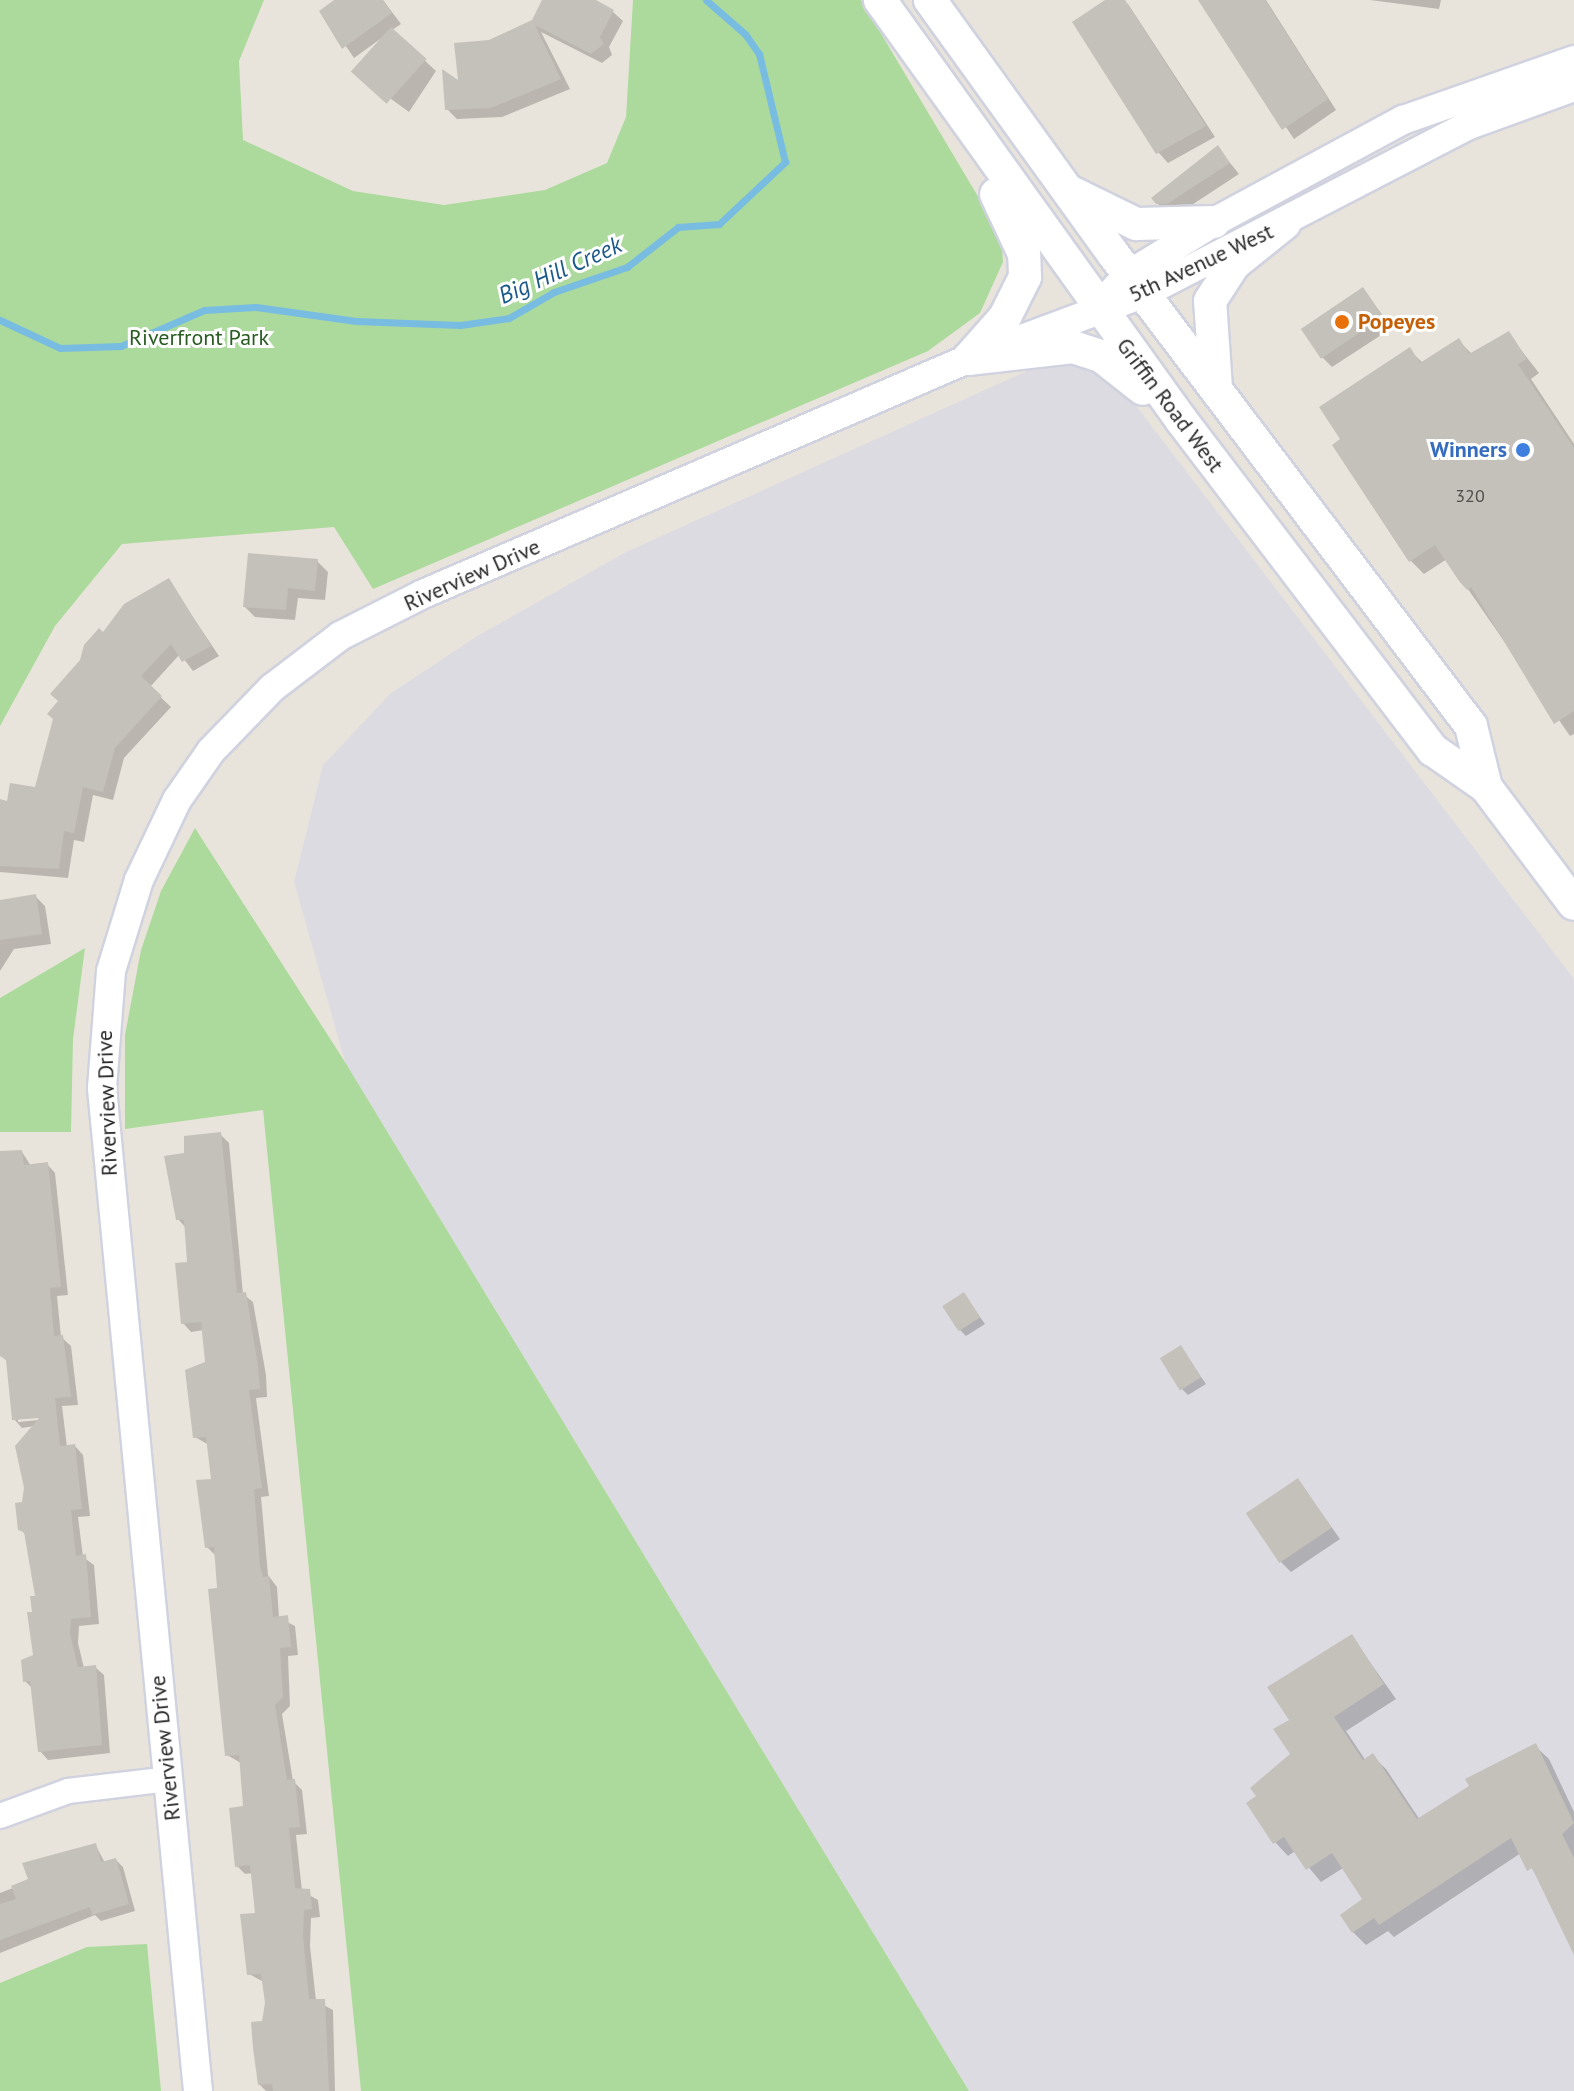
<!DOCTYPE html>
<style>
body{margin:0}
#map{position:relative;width:1574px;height:2091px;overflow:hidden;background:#e9e4db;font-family:"PT Sans",sans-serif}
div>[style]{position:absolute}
.industrial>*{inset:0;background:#dddbe2}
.green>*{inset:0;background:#acda9c}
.shadow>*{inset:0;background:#0003}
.stream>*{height:7px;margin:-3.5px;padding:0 3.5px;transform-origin:3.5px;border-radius:3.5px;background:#78bce1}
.building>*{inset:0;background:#c4c1ba;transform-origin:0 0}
.roads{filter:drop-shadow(2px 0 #d0d2df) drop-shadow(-2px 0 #d0d2df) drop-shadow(0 2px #d0d2df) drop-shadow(0 -2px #d0d2df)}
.minor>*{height:24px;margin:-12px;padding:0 12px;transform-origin:12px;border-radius:12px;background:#fff}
.tertiary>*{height:28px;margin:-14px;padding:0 14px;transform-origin:14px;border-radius:14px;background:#fff}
.secondary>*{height:32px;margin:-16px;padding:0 16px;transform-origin:16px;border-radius:16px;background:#fff}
.dots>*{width:22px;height:22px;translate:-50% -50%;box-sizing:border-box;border:4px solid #fff;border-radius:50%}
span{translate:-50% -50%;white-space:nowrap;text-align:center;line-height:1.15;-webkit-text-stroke:6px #fff;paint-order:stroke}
.number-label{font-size:18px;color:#4f4e4c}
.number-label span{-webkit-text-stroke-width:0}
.street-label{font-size:22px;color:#282828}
.food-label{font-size:22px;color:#c56008;font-weight:700}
.left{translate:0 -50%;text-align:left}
.park-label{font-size:22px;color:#285c20}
.shop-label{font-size:22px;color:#366cbe;font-weight:700}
.right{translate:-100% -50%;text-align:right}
.water-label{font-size:24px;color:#1b5989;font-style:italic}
</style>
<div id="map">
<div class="industrial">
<i style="clip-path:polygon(1057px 363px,1086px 368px,1128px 395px,1574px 979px,1574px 2091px,969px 2091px,345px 1062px,294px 882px,323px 765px,391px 693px,479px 635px,626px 552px,1027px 371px)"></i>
</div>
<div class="green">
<i style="clip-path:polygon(0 0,264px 0,239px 61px,243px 140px,353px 191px,444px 205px,545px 190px,607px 163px,626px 117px,633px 0,861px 0,1001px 235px,1003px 262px,980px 313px,928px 351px,373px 589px,334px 527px,122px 544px,55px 626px,0 726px)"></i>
<i style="clip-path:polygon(195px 828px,345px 1062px,969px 2091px,361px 2091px,263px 1110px,125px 1129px,125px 1035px,141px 950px,161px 891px)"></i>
<i style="clip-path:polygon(85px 948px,73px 1039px,71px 1132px,0 1132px,0 998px)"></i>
<i style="clip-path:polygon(147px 1944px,161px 2091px,0 2091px,0 1983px,87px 1947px)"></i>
</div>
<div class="shadow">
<i style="clip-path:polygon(337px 0,383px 0,401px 24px,392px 30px,436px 71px,409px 112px,361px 77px,390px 32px,354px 58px,322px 11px)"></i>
<i style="clip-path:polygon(544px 0,593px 0,613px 12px,623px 21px,609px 47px,612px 55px,602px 63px,541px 32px,570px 89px,502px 117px,457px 119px,447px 109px,490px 42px,533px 21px)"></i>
<i style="clip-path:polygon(1109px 0,1128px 4px,1215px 137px,1168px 163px,1158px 152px)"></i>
<i style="clip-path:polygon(1200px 0,1266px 0,1336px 110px,1294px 139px)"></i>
<i style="clip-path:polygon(1370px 0,1441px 0,1439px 9px)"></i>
<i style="clip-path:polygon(1218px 148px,1239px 174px,1178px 214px,1168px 214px,1157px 203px)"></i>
<i style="clip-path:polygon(1363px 289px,1392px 328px,1332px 367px,1322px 357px)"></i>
<i style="clip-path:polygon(1508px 333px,1539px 373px,1531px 379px,1574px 444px,1574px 734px,1570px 736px,1447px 559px,1424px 574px,1411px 561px,1343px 440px,1409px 350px,1423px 363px,1458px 340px,1472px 354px)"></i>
<i style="clip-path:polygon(317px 561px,328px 572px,325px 600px,298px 598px,295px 620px,255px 617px,245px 607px)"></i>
<i style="clip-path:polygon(168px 580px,219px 656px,193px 671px,180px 654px,150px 687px,171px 707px,124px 758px,113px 800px,93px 795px,84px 842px,74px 840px,68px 878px,0 872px,0 801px,9px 803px,37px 789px,103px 635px)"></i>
<i style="clip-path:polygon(35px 896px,45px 906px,51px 944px,14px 949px,0 971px,0 907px)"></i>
<i style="clip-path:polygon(220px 1134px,229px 1143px,243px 1294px,253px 1302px,266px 1375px,267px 1397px,256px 1398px,269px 1496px,261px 1497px,268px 1575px,277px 1587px,279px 1618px,295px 1626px,298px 1655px,288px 1656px,290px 1706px,282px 1714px,293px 1781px,302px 1790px,307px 1834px,296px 1835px,302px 1891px,318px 1900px,320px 1917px,311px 1918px,310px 1946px,316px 2001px,333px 2010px,335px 2091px,266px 2091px,259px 2084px,267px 2003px,264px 1982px,249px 1974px,257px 1915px,253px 1873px,245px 1874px,237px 1866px,246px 1808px,241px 1763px,227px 1755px,219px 1590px,215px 1555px,207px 1547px,213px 1481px,209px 1445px,195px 1437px,208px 1363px,204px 1330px,191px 1332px,183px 1323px,189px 1264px,186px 1228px,178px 1219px,186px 1155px)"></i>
<i style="clip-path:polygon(evenodd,22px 1152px,31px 1166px,47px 1164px,55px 1173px,68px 1295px,57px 1296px,61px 1337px,71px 1346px,78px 1405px,62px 1406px,67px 1447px,75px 1446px,83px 1455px,90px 1516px,78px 1517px,83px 1557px,94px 1565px,99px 1624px,79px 1626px,78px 1643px,84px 1668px,95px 1667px,104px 1675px,110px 1753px,48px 1760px,40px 1751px,33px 1689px,25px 1681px,35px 1656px,37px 1598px,27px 1536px,20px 1529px,34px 1426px,22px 1428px,14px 1419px,8px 1362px,0 1354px,0 1154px,22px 1152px,48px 1415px,49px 1419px,18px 1422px,18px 1417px,48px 1415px)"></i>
<i style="clip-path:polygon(964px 1295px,985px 1324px,966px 1336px,960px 1330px)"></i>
<i style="clip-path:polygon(1181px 1348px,1206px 1384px,1188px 1395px,1182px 1389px)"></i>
<i style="clip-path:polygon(1298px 1480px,1340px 1539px,1291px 1572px,1281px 1562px)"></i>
<i style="clip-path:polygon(1352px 1637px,1396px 1699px,1346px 1731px,1366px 1761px,1372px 1756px,1386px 1769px,1420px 1820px,1535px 1746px,1549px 1759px,1574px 1812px,1574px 1950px,1542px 1883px,1521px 1853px,1394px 1937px,1388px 1931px,1366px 1945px,1353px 1932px,1365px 1900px,1343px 1868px,1321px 1882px,1295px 1851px,1288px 1856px,1275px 1842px,1258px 1797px,1293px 1755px,1291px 1720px)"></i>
<i style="clip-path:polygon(96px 1846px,105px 1863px,116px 1860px,123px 1867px,135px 1911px,101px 1921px,95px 1915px,0 1953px,0 1893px,31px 1881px,25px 1864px)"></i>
</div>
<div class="stream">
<i style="left:0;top:320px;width:66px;rotate:25deg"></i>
<i style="left:60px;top:348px;width:61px;rotate:-1.9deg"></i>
<i style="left:121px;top:346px;width:90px;rotate:-23.4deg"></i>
<i style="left:204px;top:310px;width:52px;rotate:-3.3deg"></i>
<i style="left:256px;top:307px;width:101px;rotate:8deg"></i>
<i style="left:356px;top:321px;width:104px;rotate:2.2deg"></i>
<i style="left:460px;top:325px;width:49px;rotate:-8.1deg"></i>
<i style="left:509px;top:318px;width:52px;rotate:-30deg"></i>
<i style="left:554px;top:292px;width:77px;rotate:-18.9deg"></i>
<i style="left:627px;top:267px;width:65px;rotate:-38.1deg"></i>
<i style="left:678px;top:227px;width:41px;rotate:-4.2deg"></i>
<i style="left:719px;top:224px;width:91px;rotate:-43.2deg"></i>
<i style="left:785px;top:162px;width:111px;rotate:-103.5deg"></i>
<i style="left:759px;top:54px;width:24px;rotate:-125deg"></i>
<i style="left:745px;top:34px;width:52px;rotate:-138.9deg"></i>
</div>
<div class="building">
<i style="clip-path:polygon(334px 0,383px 0,392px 13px,342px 49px,319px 11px)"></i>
<i style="clip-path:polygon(542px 0,596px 0,614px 10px,600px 37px,604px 44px,591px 54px,535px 25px,561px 79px,491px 108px,445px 110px,442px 69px,458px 80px,454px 43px,489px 40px,532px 20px)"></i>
<i style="clip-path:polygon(1105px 0,1125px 0,1206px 126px,1156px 154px,1072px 22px)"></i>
<i style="clip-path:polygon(1198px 0,1265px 0,1328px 99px,1282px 130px)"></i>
<i style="left:391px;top:27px;width:48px;height:60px;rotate:42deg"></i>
<i style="clip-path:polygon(1218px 145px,1230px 163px,1167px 204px,1156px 204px,1151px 198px)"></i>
<i style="left:1363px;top:287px;width:36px;height:75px;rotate:56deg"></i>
<i style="clip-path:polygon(1509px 331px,1527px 359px,1518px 364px,1574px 448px,1574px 711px,1554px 724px,1471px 587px,1467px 590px,1459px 581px,1435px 545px,1409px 562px,1332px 445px,1340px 439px,1319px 407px,1410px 347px,1420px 363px,1459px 338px,1469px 354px)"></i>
<i style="clip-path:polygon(248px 553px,318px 559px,315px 591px,288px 588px,286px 610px,243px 607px)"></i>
<i style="clip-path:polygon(169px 578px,211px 646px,182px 662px,171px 644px,141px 676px,162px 696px,115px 748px,103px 792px,83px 787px,74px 833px,64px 831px,59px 869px,0 866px,0 799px,7px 801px,10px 783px,35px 787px,53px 719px,47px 714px,58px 701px,50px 694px,80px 660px,84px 645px,99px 628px,103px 632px,124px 604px)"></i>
<i style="clip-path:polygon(36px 894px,42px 934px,0 940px,0 900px)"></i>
<i style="clip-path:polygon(221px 1132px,237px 1293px,246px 1292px,258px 1366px,260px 1389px,249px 1390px,262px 1488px,254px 1489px,260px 1566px,263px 1577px,269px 1576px,273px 1617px,288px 1615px,291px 1647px,280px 1648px,283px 1697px,275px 1705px,287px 1780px,295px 1779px,300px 1827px,289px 1828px,295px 1888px,310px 1889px,312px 1909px,304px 1910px,303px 1936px,309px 1999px,325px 1999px,329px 2091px,273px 2091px,272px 2084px,258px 2085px,253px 2048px,251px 2022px,262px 2021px,265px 2003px,261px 1974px,247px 1975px,240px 1914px,255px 1913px,250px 1865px,235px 1867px,229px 1808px,243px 1806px,239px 1755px,225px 1756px,208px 1589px,217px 1588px,214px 1547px,205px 1548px,196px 1480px,211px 1479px,206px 1437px,193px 1438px,185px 1370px,205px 1362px,201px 1322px,181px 1324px,175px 1263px,187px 1262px,184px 1220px,176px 1220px,164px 1156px,184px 1153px,184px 1136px)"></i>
<i style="clip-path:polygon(22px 1150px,24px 1165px,48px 1162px,61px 1287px,50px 1288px,54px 1336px,63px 1335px,71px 1397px,55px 1398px,60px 1446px,75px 1444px,82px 1509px,71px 1510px,76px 1556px,86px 1554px,91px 1617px,71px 1619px,70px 1634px,78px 1667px,96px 1665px,102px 1745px,38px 1752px,30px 1681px,23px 1682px,21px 1660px,33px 1655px,27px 1612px,32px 1612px,30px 1596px,35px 1596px,24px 1532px,18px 1530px,15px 1503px,22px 1502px,24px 1488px,15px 1446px,39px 1418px,12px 1420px,6px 1360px,0 1356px,0 1151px)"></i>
<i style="left:964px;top:1292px;width:30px;height:26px;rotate:57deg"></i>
<i style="left:1181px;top:1345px;width:38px;height:25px;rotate:58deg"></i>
<i style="left:1298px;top:1478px;width:60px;height:63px;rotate:56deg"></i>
<i style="clip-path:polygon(1352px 1634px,1384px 1684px,1334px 1717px,1363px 1760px,1373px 1753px,1417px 1819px,1469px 1786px,1465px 1779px,1536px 1743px,1574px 1823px,1562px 1834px,1574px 1858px,1574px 1955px,1532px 1868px,1527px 1871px,1511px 1838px,1379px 1925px,1374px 1918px,1352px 1933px,1340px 1915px,1362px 1899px,1332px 1853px,1306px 1870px,1284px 1837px,1273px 1844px,1246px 1803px,1256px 1796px,1250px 1788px,1290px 1754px,1273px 1729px,1289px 1720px,1267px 1687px)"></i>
<i style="clip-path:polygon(96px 1843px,101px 1862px,116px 1858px,129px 1904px,92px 1915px,90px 1907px,0 1940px,0 1904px,16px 1899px,11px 1886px,28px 1879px,22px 1863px)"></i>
</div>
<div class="roads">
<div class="minor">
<i style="left:0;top:1816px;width:72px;rotate:-20.2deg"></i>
<i style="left:68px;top:1791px;width:101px;rotate:-6.8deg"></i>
</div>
<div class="tertiary">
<i style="left:1113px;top:291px;width:22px;rotate:-47deg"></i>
<i style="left:1128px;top:275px;width:101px;rotate:-31.6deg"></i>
<i style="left:1214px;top:222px;width:215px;rotate:-28.4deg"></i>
<i style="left:1403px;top:120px;width:181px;rotate:-19.3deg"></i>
<i style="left:198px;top:2091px;width:1008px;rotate:-95.47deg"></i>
<i style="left:102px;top:1088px;width:117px;rotate:-85.6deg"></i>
<i style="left:111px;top:971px;width:95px;rotate:-72.9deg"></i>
<i style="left:139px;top:880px;width:89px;rotate:-64.6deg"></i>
<i style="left:177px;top:800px;width:60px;rotate:-55.2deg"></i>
<i style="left:211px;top:751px;width:88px;rotate:-45.9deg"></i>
<i style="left:272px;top:688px;width:86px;rotate:-37.4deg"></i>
<i style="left:340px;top:636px;width:93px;rotate:-26.8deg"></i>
<i style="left:423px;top:594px;width:594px;rotate:-23.33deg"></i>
<i style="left:968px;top:359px;width:187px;rotate:-20.4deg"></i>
<i style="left:1143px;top:294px;width:367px;rotate:-27.4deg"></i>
<i style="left:1469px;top:125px;width:112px;rotate:-19.9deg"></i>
</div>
<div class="secondary">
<i style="left:880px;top:0;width:518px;rotate:54.35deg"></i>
<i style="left:1182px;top:421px;width:414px;rotate:52.7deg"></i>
<i style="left:1433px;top:750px;width:65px;rotate:34.9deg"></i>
<i style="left:1486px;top:787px;width:146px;rotate:53.1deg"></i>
<i style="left:930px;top:0;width:314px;rotate:54.2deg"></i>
<i style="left:1114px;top:255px;width:591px;rotate:52.84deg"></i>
<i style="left:1471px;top:726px;width:63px;rotate:76.2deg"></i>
<i style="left:1069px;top:191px;width:75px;rotate:26.2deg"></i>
<i style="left:1136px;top:224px;width:78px;rotate:-1.5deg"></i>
<i style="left:968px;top:359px;width:56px;rotate:-48.6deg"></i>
<i style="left:1005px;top:317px;width:45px;rotate:-63.4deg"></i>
<i style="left:1025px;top:277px;width:23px;rotate:-92deg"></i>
<i style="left:1024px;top:254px;width:66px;rotate:-115deg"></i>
<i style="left:968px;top:359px;width:106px;rotate:-6.5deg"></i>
<i style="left:1073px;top:347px;width:29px;rotate:18deg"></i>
<i style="left:1101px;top:356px;width:53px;rotate:38.2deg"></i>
<i style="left:1216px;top:388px;width:87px;rotate:-93.9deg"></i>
<i style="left:1210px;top:301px;width:44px;rotate:-57deg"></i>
<i style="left:1234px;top:264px;width:65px;rotate:-38.8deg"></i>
</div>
</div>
<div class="dots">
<i style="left:1342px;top:322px;background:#e8710a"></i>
<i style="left:1523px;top:450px;background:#3f7fe0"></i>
</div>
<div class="number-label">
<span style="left:1470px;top:496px">320</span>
</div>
<div class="street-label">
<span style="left:1201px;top:263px;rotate:-25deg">5th Avenue West</span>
<span style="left:1170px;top:405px;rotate:53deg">Griffin Road West</span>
<span style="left:472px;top:575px;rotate:-24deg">Riverview Drive</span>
<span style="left:107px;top:1103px;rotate:-92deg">Riverview Drive</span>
<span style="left:165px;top:1748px;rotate:-96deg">Riverview Drive</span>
</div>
<div class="food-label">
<span class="left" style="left:1358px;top:322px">Popeyes</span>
</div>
<div class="park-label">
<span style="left:199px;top:338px">Riverfront Park</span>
</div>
<div class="shop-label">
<span class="right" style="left:1507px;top:450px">Winners</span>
</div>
<div class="water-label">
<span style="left:560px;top:270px;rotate:-24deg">Big Hill Creek</span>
</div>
</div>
